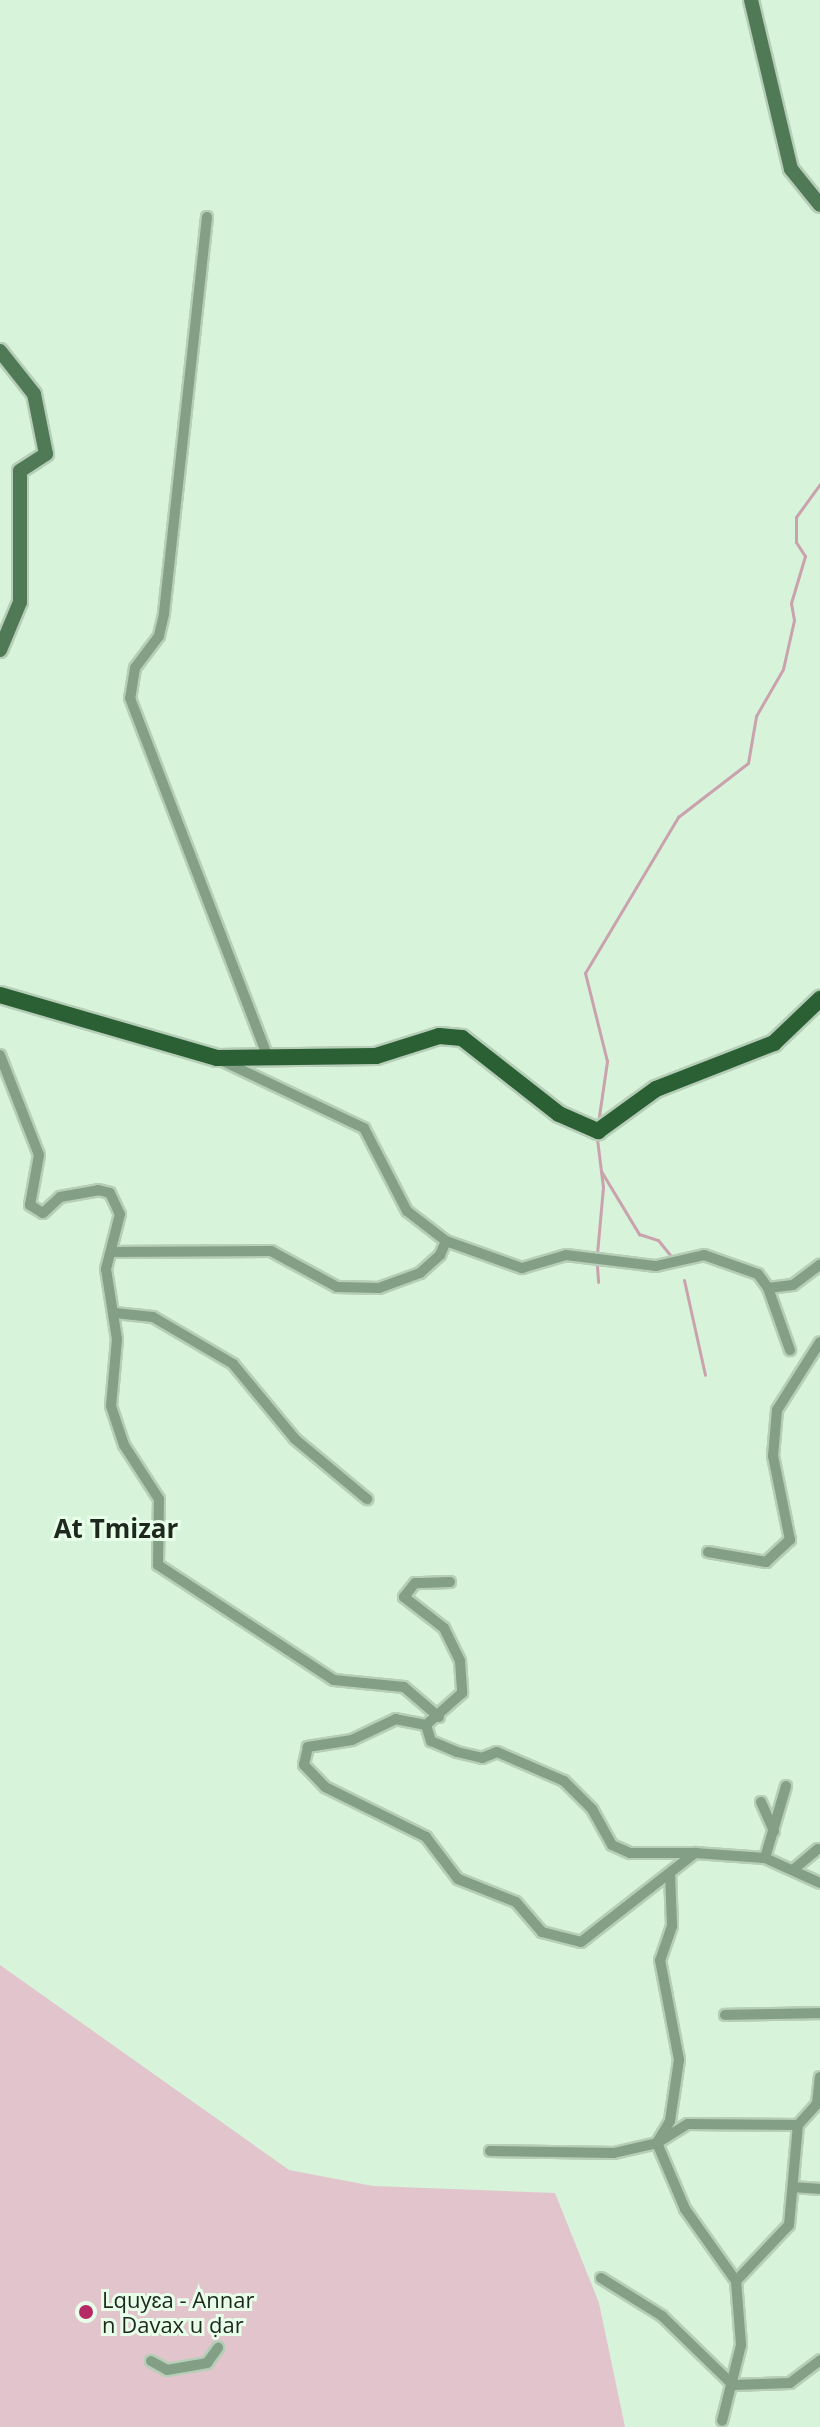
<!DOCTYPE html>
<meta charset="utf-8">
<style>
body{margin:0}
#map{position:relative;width:820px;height:2427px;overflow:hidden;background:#d7f3d9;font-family:"Open Sans",sans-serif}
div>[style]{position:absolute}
.green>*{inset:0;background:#e2c4cc}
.stream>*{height:3px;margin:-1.5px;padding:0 1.5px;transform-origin:1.5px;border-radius:1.5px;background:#caa2ad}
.roads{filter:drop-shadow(2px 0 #b6ceb8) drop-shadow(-2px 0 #b6ceb8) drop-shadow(0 2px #b6ceb8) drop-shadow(0 -2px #b6ceb8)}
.street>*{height:10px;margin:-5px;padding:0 5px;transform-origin:5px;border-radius:5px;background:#839f85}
.secondary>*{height:14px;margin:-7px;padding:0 7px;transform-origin:7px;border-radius:7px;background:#507a55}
.primary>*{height:16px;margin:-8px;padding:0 8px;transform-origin:8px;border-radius:8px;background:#2a6033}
.dots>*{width:22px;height:22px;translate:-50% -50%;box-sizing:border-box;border:4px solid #e8ffea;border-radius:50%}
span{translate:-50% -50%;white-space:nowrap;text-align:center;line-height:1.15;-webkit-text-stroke:6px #e8ffea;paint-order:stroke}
.poi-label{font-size:22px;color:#1e281f}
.left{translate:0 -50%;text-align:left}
.quarter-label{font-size:26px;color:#1e281f;font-weight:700}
</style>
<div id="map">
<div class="green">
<i style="clip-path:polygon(0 1965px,289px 2170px,373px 2186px,555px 2193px,599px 2303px,625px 2427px,0 2427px)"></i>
</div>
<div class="stream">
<i style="left:598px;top:1123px;width:63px;rotate:-81.7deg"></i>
<i style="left:607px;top:1061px;width:91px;rotate:-104deg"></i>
<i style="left:585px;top:973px;width:182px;rotate:-59.2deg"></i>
<i style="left:678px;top:817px;width:88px;rotate:-37.6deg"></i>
<i style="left:748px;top:763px;width:48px;rotate:-80.3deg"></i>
<i style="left:756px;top:716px;width:54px;rotate:-60.1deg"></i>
<i style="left:783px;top:669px;width:50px;rotate:-77.3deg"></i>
<i style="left:794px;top:620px;width:17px;rotate:-100deg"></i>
<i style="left:791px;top:603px;width:49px;rotate:-73.4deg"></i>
<i style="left:805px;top:556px;width:17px;rotate:-123deg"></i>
<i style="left:796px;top:542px;width:25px;rotate:-90deg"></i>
<i style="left:796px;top:517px;width:41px;rotate:-54deg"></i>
<i style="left:601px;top:1171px;width:74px;rotate:58.9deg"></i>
<i style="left:639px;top:1234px;width:20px;rotate:18deg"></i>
<i style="left:658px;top:1240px;width:26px;rotate:51deg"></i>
<i style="left:597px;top:1254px;width:67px;rotate:-84.9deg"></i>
<i style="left:603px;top:1187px;width:48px;rotate:-97.1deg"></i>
<i style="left:597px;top:1266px;width:16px;rotate:86deg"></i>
<i style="left:684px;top:1280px;width:97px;rotate:77.5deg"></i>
</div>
<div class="roads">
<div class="street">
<i style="left:207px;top:217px;width:399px;rotate:96.2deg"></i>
<i style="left:164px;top:614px;width:23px;rotate:103deg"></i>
<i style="left:159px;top:636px;width:40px;rotate:127deg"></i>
<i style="left:135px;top:668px;width:30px;rotate:99deg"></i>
<i style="left:130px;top:698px;width:386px;rotate:69deg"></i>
<i style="left:0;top:1055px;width:107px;rotate:68.7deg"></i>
<i style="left:39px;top:1155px;width:51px;rotate:100.2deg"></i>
<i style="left:30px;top:1205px;width:15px;rotate:32deg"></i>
<i style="left:43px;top:1213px;width:23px;rotate:-43deg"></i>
<i style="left:60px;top:1197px;width:39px;rotate:-10deg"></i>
<i style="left:98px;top:1190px;width:12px;rotate:14deg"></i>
<i style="left:110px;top:1193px;width:23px;rotate:65deg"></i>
<i style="left:120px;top:1214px;width:57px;rotate:104.3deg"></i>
<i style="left:106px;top:1269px;width:71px;rotate:81.1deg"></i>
<i style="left:117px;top:1339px;width:67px;rotate:95.1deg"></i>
<i style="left:111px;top:1406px;width:41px;rotate:71.6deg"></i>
<i style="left:124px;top:1445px;width:64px;rotate:57.1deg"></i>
<i style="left:159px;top:1499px;width:66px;rotate:90.9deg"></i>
<i style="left:158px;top:1565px;width:210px;rotate:33.2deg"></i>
<i style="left:334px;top:1680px;width:70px;rotate:5.7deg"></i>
<i style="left:404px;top:1687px;width:46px;rotate:40.6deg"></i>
<i style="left:446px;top:1241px;width:81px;rotate:19.6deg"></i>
<i style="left:522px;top:1268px;width:46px;rotate:-16.5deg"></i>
<i style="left:566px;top:1255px;width:91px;rotate:7deg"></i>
<i style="left:656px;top:1266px;width:49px;rotate:-12.9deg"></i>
<i style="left:704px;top:1255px;width:57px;rotate:19.4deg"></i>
<i style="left:758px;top:1274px;width:17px;rotate:54deg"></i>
<i style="left:768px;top:1288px;width:25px;rotate:-7deg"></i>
<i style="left:793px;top:1285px;width:34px;rotate:-37deg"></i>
<i style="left:112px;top:1252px;width:159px;rotate:-0.4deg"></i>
<i style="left:271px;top:1251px;width:75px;rotate:28.6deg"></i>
<i style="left:337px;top:1287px;width:42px;rotate:1.4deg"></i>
<i style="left:379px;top:1288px;width:44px;rotate:-20.1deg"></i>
<i style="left:420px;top:1273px;width:27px;rotate:-42deg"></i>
<i style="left:440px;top:1255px;width:15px;rotate:-67deg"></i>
<i style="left:446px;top:1241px;width:49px;rotate:-142.4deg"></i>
<i style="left:407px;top:1211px;width:93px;rotate:-117.4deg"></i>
<i style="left:364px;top:1128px;width:156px;rotate:-154.6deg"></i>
<i style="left:768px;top:1288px;width:66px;rotate:70.5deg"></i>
<i style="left:115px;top:1313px;width:38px;rotate:6deg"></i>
<i style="left:153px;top:1317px;width:93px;rotate:30.4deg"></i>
<i style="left:233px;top:1364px;width:97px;rotate:50.4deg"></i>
<i style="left:295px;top:1439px;width:94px;rotate:39.8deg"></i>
<i style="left:708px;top:1552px;width:59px;rotate:9.8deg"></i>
<i style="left:766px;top:1562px;width:33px;rotate:-43deg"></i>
<i style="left:790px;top:1540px;width:86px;rotate:-101.4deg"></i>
<i style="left:773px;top:1456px;width:46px;rotate:-85deg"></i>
<i style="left:777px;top:1410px;width:80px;rotate:-57.7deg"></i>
<i style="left:450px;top:1582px;width:35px;rotate:178deg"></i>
<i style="left:415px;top:1583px;width:18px;rotate:128deg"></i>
<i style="left:404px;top:1597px;width:51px;rotate:37.8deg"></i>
<i style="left:444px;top:1628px;width:37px;rotate:64deg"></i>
<i style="left:460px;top:1661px;width:32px;rotate:86deg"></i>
<i style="left:462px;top:1693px;width:48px;rotate:138.4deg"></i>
<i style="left:426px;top:1725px;width:31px;rotate:-169deg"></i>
<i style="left:396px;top:1719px;width:49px;rotate:154.5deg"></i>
<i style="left:352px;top:1740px;width:45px;rotate:171deg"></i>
<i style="left:308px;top:1747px;width:18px;rotate:103deg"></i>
<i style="left:304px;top:1765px;width:30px;rotate:46deg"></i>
<i style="left:325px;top:1787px;width:113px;rotate:26.3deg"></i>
<i style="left:426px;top:1837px;width:53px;rotate:52.7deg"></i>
<i style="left:458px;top:1879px;width:62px;rotate:21.6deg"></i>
<i style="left:516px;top:1902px;width:40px;rotate:49deg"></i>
<i style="left:542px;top:1932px;width:40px;rotate:14.4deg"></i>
<i style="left:581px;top:1942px;width:145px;rotate:-38deg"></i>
<i style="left:695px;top:1853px;width:70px;rotate:4.1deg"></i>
<i style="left:765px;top:1858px;width:60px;rotate:24.4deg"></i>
<i style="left:426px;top:1725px;width:17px;rotate:73deg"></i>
<i style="left:431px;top:1741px;width:28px;rotate:23deg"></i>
<i style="left:457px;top:1752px;width:26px;rotate:13deg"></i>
<i style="left:482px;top:1758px;width:16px;rotate:-22deg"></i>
<i style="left:497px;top:1752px;width:73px;rotate:23.4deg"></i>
<i style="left:564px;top:1781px;width:40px;rotate:45deg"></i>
<i style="left:592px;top:1809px;width:41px;rotate:60.9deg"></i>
<i style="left:612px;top:1845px;width:20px;rotate:24deg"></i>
<i style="left:630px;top:1853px;width:65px"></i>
<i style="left:761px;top:1802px;width:32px;rotate:66deg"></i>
<i style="left:765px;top:1858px;width:75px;rotate:-73.7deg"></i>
<i style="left:794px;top:1869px;width:31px;rotate:-40deg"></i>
<i style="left:670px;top:1873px;width:53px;rotate:87.8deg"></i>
<i style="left:672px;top:1926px;width:36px;rotate:109deg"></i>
<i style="left:660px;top:1960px;width:102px;rotate:79.2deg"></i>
<i style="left:679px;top:2060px;width:62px;rotate:98.4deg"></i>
<i style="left:670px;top:2121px;width:26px;rotate:121deg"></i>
<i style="left:657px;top:2143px;width:72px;rotate:67deg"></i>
<i style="left:685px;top:2209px;width:88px;rotate:54.7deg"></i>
<i style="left:736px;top:2281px;width:64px;rotate:85.5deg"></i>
<i style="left:741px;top:2345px;width:78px;rotate:104deg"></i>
<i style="left:725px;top:2015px;width:95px;rotate:-1.2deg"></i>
<i style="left:490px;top:2151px;width:124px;rotate:0.9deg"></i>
<i style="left:614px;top:2153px;width:44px;rotate:-13.1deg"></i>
<i style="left:657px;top:2143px;width:36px;rotate:-32deg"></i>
<i style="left:688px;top:2124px;width:110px;rotate:0.5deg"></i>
<i style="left:798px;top:2125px;width:28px;rotate:-48deg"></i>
<i style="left:817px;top:2104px;width:27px;rotate:-84deg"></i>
<i style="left:793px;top:2187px;width:27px;rotate:4deg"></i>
<i style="left:601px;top:2278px;width:72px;rotate:31.9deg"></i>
<i style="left:662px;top:2316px;width:99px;rotate:44.2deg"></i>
<i style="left:733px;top:2385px;width:57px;rotate:-2deg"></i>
<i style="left:790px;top:2383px;width:38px;rotate:-37deg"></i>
<i style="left:736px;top:2281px;width:77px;rotate:-46.6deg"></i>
<i style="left:789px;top:2225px;width:100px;rotate:-84.9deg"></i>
<i style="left:151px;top:2361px;width:18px;rotate:29deg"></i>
<i style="left:167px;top:2370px;width:41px;rotate:-9.9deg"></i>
<i style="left:207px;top:2363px;width:19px;rotate:-54deg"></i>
</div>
<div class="secondary">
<i style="left:751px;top:0;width:174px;rotate:76.7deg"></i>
<i style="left:791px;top:169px;width:46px;rotate:51.1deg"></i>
<i style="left:0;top:351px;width:55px;rotate:51.7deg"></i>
<i style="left:34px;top:394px;width:61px;rotate:78.7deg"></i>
<i style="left:46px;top:454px;width:31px;rotate:147deg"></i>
<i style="left:20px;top:471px;width:131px;rotate:90deg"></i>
<i style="left:20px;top:602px;width:52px;rotate:112.6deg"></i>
</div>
<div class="primary">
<i style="left:0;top:995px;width:226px;rotate:16.2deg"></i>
<i style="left:217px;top:1058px;width:159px;rotate:-0.7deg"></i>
<i style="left:376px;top:1056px;width:66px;rotate:-17.6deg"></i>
<i style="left:439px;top:1036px;width:23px;rotate:5deg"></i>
<i style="left:462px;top:1038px;width:123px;rotate:38.1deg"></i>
<i style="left:559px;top:1114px;width:43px;rotate:23.6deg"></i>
<i style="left:598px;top:1131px;width:72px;rotate:-35.9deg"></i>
<i style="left:656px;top:1089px;width:127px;rotate:-21.3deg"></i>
<i style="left:774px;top:1043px;width:64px;rotate:-43.7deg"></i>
</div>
</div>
<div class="dots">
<i style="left:86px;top:2312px;background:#b52a65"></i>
</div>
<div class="poi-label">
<span class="left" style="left:102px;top:2312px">Lquyɛa - Annar<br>n Davax u ḍar</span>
</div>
<div class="quarter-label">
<span style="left:116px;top:1529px">At Tmizar</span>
</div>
</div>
